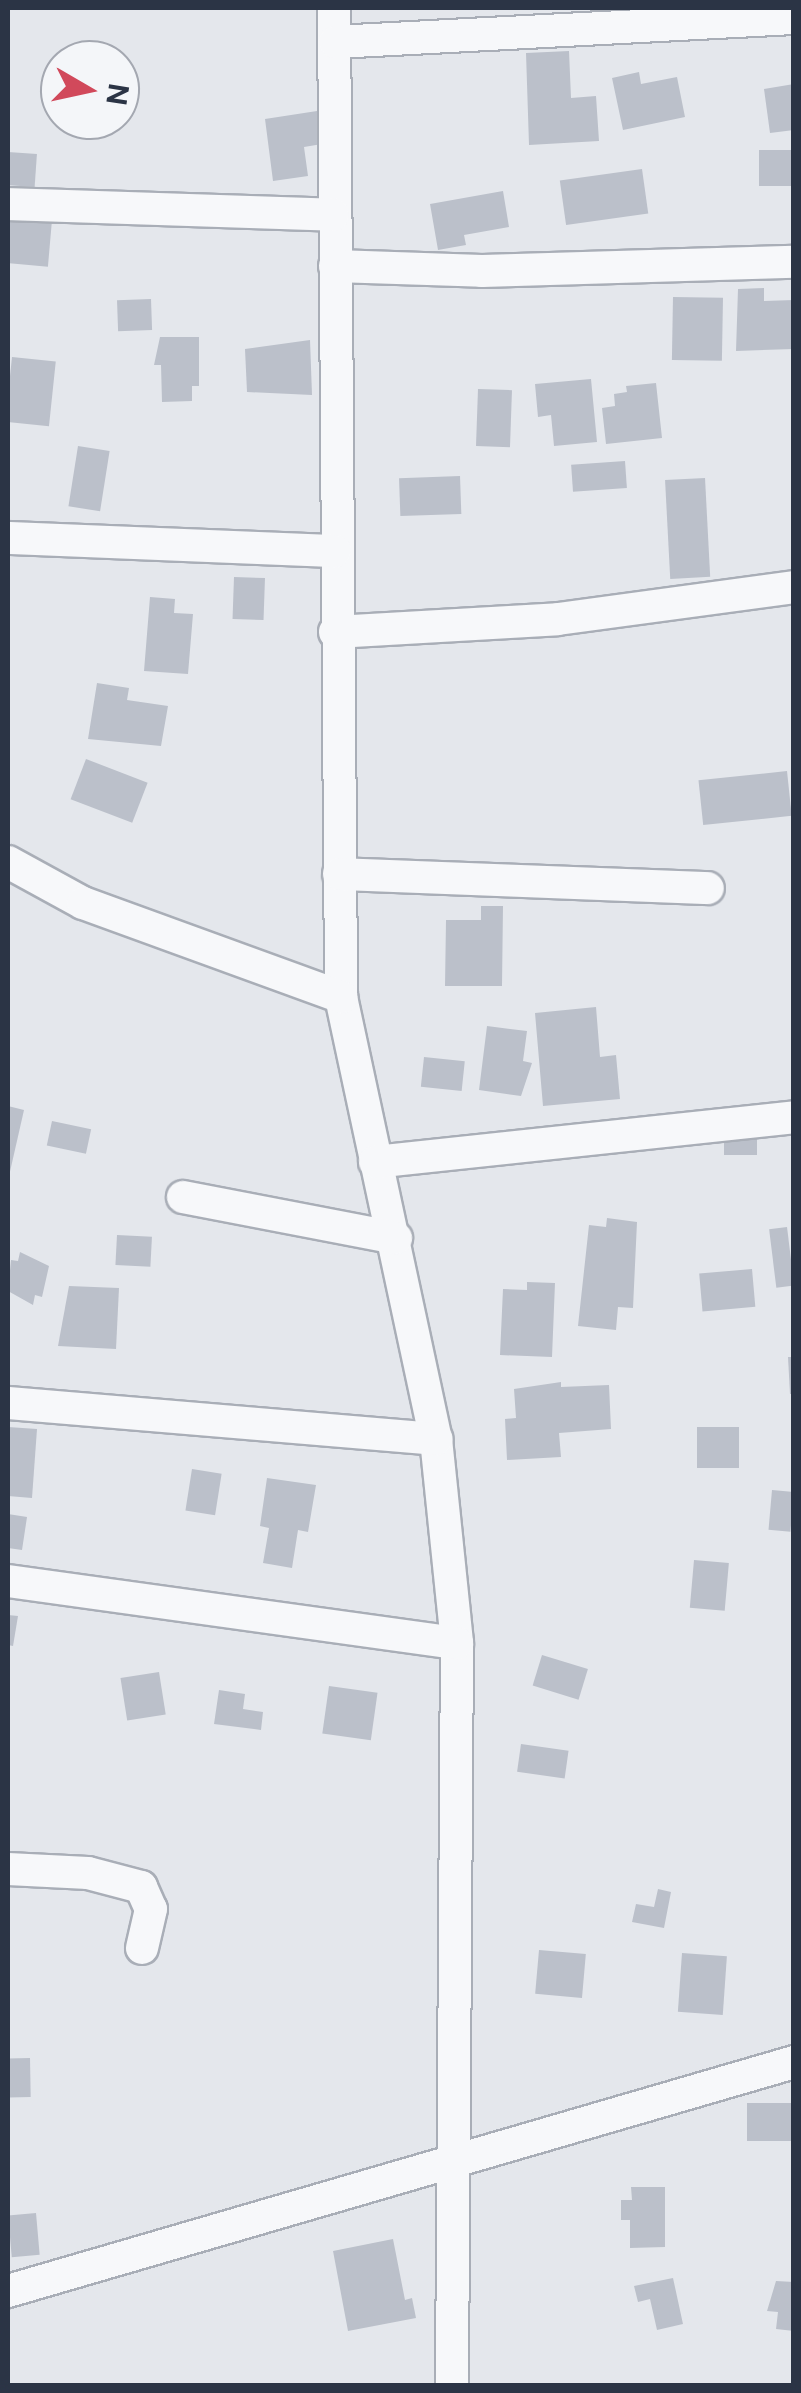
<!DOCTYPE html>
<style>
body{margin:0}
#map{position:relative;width:801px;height:2393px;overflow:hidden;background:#e4e7ec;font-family:"Public Sans",sans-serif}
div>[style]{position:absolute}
.building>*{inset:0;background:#bbc0ca;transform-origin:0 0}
.roads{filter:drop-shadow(2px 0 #a9aeb7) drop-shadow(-2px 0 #a9aeb7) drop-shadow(0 2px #a9aeb7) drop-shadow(0 -2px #a9aeb7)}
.street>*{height:32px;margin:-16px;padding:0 16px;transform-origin:16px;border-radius:16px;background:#f7f8fa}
span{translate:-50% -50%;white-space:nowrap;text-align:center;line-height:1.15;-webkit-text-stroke:8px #f4f6f9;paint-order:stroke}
.frame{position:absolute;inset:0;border:10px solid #2b3445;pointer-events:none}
.north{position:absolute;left:40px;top:40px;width:100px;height:100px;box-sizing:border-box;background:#f4f6f9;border:2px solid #a4a8b1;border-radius:50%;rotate:99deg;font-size:28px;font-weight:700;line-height:40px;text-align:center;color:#2b3445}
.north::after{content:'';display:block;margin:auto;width:35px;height:45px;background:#d1495b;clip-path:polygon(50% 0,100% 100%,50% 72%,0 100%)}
</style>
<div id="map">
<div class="building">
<i style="clip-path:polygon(569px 51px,571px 98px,596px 96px,599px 141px,529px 145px,526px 53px)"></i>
<i style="clip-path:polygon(639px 72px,641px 84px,677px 77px,685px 117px,623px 130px,612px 78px)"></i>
<i style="clip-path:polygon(794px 84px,794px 130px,770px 133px,764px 89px)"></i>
<i style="clip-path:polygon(317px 111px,322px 144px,304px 147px,308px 176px,273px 181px,265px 119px)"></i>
<i style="left:794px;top:150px;width:36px;height:35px;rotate:90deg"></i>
<i style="left:8px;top:152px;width:29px;height:33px;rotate:4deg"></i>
<i style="left:642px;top:169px;width:45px;height:83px;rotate:82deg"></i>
<i style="clip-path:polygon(503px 191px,509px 227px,464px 235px,466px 245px,438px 250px,430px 204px)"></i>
<i style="left:8px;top:218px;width:44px;height:45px;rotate:5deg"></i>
<i style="clip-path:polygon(764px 288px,764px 301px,794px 300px,794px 349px,736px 351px,738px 289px)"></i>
<i style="left:673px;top:297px;width:50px;height:63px;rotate:1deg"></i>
<i style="left:151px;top:299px;width:31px;height:34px;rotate:88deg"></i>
<i style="clip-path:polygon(160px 337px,199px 337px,199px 386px,192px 386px,192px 401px,162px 402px,161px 365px,154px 365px)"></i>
<i style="clip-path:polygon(310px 340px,312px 395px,247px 392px,245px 349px)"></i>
<i style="left:12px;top:357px;width:44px;height:65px;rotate:6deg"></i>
<i style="clip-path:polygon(591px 379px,597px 442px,554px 446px,551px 415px,538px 417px,535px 384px)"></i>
<i style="clip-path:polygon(656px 383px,662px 438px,606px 444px,602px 408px,615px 406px,614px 394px,627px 392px,626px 386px)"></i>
<i style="left:478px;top:389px;width:34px;height:57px;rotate:2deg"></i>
<i style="left:78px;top:446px;width:32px;height:61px;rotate:9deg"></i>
<i style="left:625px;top:461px;width:27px;height:54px;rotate:86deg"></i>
<i style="left:460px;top:476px;width:38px;height:61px;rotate:88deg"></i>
<i style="left:705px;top:478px;width:99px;height:40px;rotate:87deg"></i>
<i style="left:234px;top:577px;width:31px;height:42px;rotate:2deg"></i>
<i style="clip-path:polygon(150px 597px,175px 599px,174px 613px,193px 614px,188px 674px,144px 671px)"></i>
<i style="clip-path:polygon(97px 683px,129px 688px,127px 700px,168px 706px,161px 746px,88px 739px)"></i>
<i style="left:86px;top:759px;width:66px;height:43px;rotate:21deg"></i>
<i style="left:787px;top:771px;width:45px;height:89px;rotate:84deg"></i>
<i style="clip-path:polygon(481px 906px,503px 906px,502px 986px,445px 986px,446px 920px,481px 920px)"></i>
<i style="clip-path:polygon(596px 1007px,600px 1057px,616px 1055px,620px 1099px,543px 1106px,535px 1013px)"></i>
<i style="clip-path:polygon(487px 1026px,527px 1031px,523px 1061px,532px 1063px,521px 1096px,479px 1090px)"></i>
<i style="left:424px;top:1057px;width:41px;height:30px;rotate:6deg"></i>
<i style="clip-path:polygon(8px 1106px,24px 1110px,9px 1176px,8px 1176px)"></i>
<i style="left:52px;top:1121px;width:40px;height:25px;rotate:12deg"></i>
<i style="left:757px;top:1138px;width:17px;height:33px;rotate:90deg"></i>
<i style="clip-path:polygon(607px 1218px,637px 1222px,633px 1308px,618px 1307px,616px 1330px,578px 1326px,589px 1225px,606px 1227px)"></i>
<i style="left:787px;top:1227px;width:59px;height:18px;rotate:83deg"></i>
<i style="left:117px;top:1235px;width:35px;height:30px;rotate:3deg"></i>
<i style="clip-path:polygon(20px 1252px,49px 1266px,42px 1297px,35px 1295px,33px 1305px,8px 1291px,11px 1260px,18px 1261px)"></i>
<i style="left:752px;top:1269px;width:38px;height:53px;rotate:85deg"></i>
<i style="clip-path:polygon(527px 1282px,555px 1283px,552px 1357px,500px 1355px,503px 1289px,527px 1290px)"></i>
<i style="clip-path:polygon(69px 1286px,119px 1288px,116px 1349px,58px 1346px)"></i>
<i style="clip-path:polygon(788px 1357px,794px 1357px,794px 1394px,790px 1394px)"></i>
<i style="clip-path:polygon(561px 1382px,561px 1387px,609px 1385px,611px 1429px,559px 1433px,561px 1457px,507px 1460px,505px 1419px,516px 1418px,514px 1389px)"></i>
<i style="clip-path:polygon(8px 1427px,37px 1429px,32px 1498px,8px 1496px)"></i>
<i style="left:697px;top:1427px;width:42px;height:41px"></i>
<i style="left:192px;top:1469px;width:30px;height:42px;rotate:9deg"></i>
<i style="clip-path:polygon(267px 1478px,316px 1485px,308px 1532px,298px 1530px,292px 1568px,263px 1563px,269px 1528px,260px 1526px)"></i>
<i style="left:772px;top:1490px;width:22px;height:40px;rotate:5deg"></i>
<i style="clip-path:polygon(8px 1514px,27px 1517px,22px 1550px,8px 1548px)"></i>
<i style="left:694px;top:1560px;width:35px;height:48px;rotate:5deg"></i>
<i style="clip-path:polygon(8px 1615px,18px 1616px,13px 1646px,8px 1645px)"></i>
<i style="left:542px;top:1655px;width:48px;height:32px;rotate:17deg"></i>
<i style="left:159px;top:1672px;width:43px;height:39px;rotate:81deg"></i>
<i style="left:329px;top:1686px;width:49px;height:48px;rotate:8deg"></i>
<i style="clip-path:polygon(219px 1690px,245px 1694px,243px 1709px,263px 1712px,261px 1730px,214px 1724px)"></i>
<i style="left:521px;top:1744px;width:48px;height:28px;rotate:8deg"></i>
<i style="clip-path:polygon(658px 1889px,671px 1892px,664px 1928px,632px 1922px,636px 1904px,654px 1907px)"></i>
<i style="left:539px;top:1950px;width:47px;height:44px;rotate:5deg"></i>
<i style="left:682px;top:1953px;width:45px;height:59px;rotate:4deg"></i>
<i style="left:30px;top:2058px;width:39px;height:22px;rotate:89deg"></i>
<i style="left:794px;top:2103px;width:38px;height:47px;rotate:90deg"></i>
<i style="clip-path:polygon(631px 2187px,665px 2187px,665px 2247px,630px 2248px,630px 2220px,621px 2220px,621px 2200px,632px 2200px)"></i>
<i style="left:36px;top:2213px;width:42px;height:28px;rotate:85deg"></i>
<i style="clip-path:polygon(393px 2239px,405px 2300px,412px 2298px,416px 2318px,348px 2331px,333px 2251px)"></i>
<i style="clip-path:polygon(673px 2278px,683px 2324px,657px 2330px,650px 2299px,638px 2302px,634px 2286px)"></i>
<i style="clip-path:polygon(776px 2281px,794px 2282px,794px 2331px,776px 2329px,778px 2312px,767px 2311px)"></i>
</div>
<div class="roads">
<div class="street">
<i style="left:334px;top:8px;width:989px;rotate:89.59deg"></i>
<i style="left:341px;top:997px;width:452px;rotate:77.9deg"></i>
<i style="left:436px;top:1439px;width:205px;rotate:84.1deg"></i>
<i style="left:457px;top:1643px;width:743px;rotate:90.39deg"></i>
<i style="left:335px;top:42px;width:460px;rotate:-3deg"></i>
<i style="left:8px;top:204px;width:325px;rotate:1.9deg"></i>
<i style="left:335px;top:266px;width:147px;rotate:1.9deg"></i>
<i style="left:482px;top:271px;width:312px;rotate:-1.7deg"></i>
<i style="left:8px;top:538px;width:327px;rotate:2.3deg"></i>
<i style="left:335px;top:632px;width:223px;rotate:-3.3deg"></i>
<i style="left:558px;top:619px;width:238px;rotate:-7.7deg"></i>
<i style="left:8px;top:862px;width:85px;rotate:28.7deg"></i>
<i style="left:83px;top:903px;width:275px;rotate:20deg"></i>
<i style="left:339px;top:874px;width:369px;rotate:2.2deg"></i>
<i style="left:375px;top:1162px;width:421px;rotate:-6.1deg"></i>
<i style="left:183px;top:1197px;width:217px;rotate:10.9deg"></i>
<i style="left:8px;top:1403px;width:430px;rotate:4.8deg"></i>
<i style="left:8px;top:1581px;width:453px;rotate:7.9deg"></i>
<i style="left:8px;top:1869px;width:80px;rotate:2.9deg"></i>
<i style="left:88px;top:1873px;width:55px;rotate:14.8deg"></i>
<i style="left:141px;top:1887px;width:24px;rotate:66deg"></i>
<i style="left:151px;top:1909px;width:40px;rotate:103deg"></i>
<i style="left:8px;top:2291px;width:819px;rotate:-16.24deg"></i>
</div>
</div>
<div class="frame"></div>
<div class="north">N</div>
</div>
